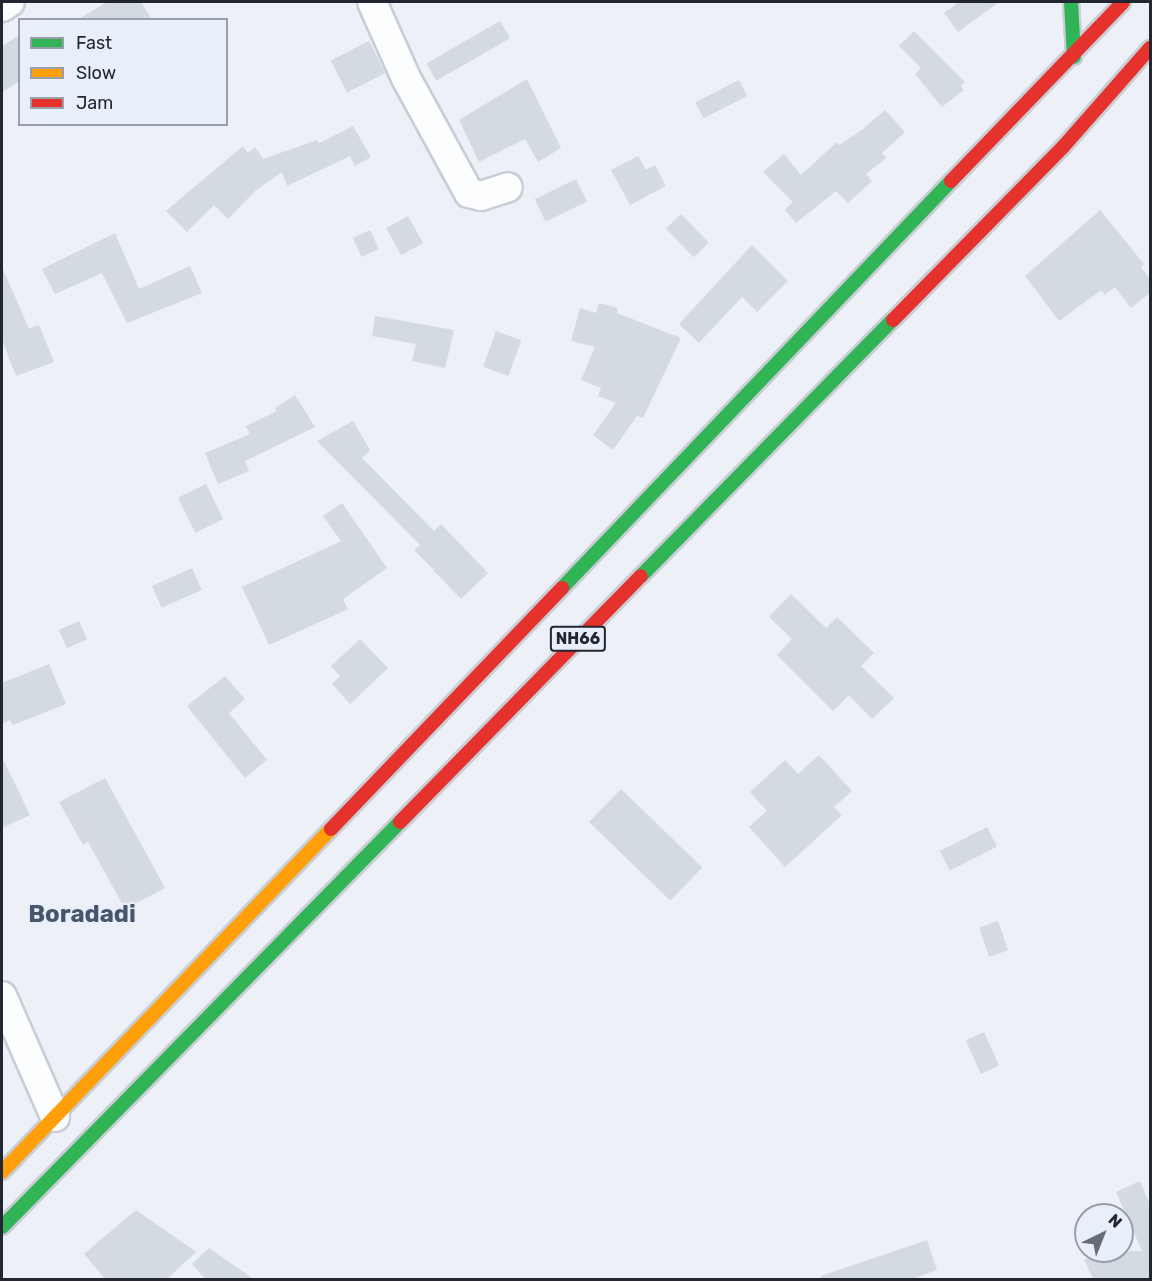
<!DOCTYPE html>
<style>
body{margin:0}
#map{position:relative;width:1152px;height:1281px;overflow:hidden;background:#edf0f6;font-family:Rubik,sans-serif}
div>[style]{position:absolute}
.building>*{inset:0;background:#d3dae1;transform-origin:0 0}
.roads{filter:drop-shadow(2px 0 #c9cdd5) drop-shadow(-2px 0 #c9cdd5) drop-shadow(0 2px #c9cdd5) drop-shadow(0 -2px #c9cdd5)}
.street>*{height:28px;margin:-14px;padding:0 14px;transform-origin:14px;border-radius:14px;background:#fcfdfe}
.fast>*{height:14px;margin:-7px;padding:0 7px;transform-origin:7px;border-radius:7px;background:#30b455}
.slow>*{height:14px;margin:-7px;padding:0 7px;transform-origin:7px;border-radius:7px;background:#ff9f0a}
.jam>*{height:14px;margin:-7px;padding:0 7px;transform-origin:7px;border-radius:7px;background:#e5322d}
span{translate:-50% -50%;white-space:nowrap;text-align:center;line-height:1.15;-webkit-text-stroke:4.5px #e9effa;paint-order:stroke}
.shield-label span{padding:2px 4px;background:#e9effa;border:2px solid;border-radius:4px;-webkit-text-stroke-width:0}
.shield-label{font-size:16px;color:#212630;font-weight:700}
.district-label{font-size:24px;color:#49556d;font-weight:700}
.frame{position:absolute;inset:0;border:3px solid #212630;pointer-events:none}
.legend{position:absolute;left:18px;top:18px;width:210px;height:108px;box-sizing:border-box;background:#e9effa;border:2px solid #999fa9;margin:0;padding:8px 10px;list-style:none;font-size:18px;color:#212630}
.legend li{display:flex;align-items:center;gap:12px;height:30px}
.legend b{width:30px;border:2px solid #999fa9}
.north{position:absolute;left:1074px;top:1203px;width:60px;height:60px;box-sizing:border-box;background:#e9effa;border:2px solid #999fa9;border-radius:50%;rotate:43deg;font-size:16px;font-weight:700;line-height:24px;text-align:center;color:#212630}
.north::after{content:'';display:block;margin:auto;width:21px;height:27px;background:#686d75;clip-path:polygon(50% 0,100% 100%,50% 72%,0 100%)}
</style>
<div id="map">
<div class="building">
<i style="clip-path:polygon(107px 2px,141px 2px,152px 20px,77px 20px)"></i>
<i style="clip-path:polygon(959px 2px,999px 2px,958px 32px,944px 13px)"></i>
<i style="left:500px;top:21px;width:20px;height:85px;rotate:60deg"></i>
<i style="clip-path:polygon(914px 31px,965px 82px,961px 86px,964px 90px,942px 107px,915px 74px,921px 68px,899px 46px)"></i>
<i style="clip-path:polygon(20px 35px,20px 81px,2px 92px,2px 46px)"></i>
<i style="left:369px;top:41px;width:36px;height:43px;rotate:63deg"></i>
<i style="clip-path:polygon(527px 79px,561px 148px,538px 162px,525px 139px,479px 162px,459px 120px)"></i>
<i style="left:739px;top:80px;width:18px;height:49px;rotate:63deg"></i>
<i style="clip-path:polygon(885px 110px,905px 132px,882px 153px,886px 158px,866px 174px,872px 181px,848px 203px,836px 191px,796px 223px,785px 210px,793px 202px,763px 172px,784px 154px,801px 175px,837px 142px,839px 145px,862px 130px)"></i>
<i style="clip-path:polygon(353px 126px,371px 157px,355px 166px,350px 156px,287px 186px,282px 172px,255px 191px,228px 219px,214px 205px,187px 232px,166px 211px,243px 146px,248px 153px,255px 147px,263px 159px,317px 140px,319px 143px)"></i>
<i style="clip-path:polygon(638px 156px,646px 170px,655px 165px,666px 186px,630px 205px,611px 170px)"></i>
<i style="left:576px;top:179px;width:25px;height:46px;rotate:64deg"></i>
<i style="clip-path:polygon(1100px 210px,1144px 264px,1141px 267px,1150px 279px,1150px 293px,1131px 308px,1115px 287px,1105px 295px,1101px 290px,1059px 321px,1025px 276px)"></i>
<i style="left:681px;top:214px;width:40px;height:21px;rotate:46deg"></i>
<i style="left:408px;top:216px;width:31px;height:25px;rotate:61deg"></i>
<i style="left:370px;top:230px;width:21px;height:19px;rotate:65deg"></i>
<i style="clip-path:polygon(115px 233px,139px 289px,190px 266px,202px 293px,127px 323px,102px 273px,55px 294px,42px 269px)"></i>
<i style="clip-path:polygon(752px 245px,788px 281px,757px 312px,742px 297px,699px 343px,679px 324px)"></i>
<i style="clip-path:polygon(2px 267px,29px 329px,39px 325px,54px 362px,16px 376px,2px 340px)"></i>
<i style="clip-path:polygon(599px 303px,618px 308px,617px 313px,681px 338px,643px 418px,637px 416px,613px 450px,593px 435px,616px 403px,598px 396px,601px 388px,581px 380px,595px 347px,571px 341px,580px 308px,596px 313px)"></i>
<i style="clip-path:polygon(375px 316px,454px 330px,445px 368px,412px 361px,416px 344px,372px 336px)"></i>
<i style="left:496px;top:331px;width:27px;height:38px;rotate:20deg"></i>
<i style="clip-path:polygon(295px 395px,315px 427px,245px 461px,249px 471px,218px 484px,205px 453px,250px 434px,246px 426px,277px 411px,275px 408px)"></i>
<i style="clip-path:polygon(353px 421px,370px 450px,362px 458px,434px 531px,441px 524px,488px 573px,461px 599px,433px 570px,436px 568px,433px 569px,414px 550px,420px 545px,317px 441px)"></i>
<i style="left:206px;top:484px;width:39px;height:31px;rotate:64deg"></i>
<i style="clip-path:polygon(342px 503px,387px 568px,343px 599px,348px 609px,269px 645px,242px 587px,341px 541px,323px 516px)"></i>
<i style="left:192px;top:568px;width:24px;height:44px;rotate:66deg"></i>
<i style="clip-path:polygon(791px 594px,826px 628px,837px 617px,874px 653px,861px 666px,894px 698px,872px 719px,849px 695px,833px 711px,777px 655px,792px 639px,769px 617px)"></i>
<i style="left:79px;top:621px;width:20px;height:22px;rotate:66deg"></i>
<i style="clip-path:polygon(360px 639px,388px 668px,350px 704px,332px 684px,340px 676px,331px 666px)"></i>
<i style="clip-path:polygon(49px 664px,66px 704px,13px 725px,10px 720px,2px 724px,2px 683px)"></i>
<i style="clip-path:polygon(225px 676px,245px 699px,229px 713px,267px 760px,245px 778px,187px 706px)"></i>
<i style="clip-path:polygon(819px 755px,852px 791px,834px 807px,842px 815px,785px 867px,749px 827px,767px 811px,750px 792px,785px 760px,798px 774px)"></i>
<i style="clip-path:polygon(2px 757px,30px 815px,2px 828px)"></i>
<i style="clip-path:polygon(105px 778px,165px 888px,125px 909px,88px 842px,83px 845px,59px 802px)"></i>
<i style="left:621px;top:789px;width:113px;height:46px;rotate:44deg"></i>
<i style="left:987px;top:827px;width:22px;height:53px;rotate:63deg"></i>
<i style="left:998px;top:921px;width:31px;height:20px;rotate:71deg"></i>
<i style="left:984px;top:1032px;width:37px;height:20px;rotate:66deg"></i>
<i style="clip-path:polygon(1140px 1181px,1150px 1205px,1150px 1280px,1094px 1280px,1084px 1260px,1103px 1251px,1142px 1251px,1116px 1192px)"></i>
<i style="clip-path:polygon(136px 1210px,196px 1252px,166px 1280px,106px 1280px,84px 1254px)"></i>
<i style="clip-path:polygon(927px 1240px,937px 1270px,910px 1280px,821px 1280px,821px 1276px)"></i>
<i style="clip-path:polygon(209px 1248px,255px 1280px,206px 1280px,192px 1264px)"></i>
</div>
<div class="roads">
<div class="street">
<i style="left:372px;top:2px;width:83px;rotate:65.9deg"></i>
<i style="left:406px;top:78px;width:131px;rotate:61.3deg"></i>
<i style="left:469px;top:193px;width:12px;rotate:14deg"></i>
<i style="left:481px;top:196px;width:28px;rotate:-18deg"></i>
<i style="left:2px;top:7px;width:9px;rotate:-32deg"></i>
<i style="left:2px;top:996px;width:132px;rotate:66.3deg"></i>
</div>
<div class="fast">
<i style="left:1071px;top:2px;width:55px;rotate:86.9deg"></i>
<i style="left:641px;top:576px;width:359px;rotate:-45.5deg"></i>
<i style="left:562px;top:588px;width:563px;rotate:-46.3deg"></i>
<i style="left:2px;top:1227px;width:568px;rotate:-45.5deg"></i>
</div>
<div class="slow">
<i style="left:2px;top:1172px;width:475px;rotate:-46.2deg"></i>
</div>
<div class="jam">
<i style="left:951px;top:181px;width:248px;rotate:-46.1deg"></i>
<i style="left:893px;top:320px;width:243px;rotate:-45.5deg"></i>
<i style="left:1063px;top:147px;width:132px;rotate:-48.7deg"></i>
<i style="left:400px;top:822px;width:344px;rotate:-45.6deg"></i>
<i style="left:331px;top:829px;width:334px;rotate:-46.2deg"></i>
</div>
</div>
<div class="shield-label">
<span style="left:578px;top:639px">NH66</span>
</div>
<div class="district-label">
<span style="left:82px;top:915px">Boradadi</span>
</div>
<div class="frame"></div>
<ul class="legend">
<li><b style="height:8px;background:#30b455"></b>Fast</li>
<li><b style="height:8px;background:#ff9f0a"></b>Slow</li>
<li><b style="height:8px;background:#e5322d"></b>Jam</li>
</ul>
<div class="north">N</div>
</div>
